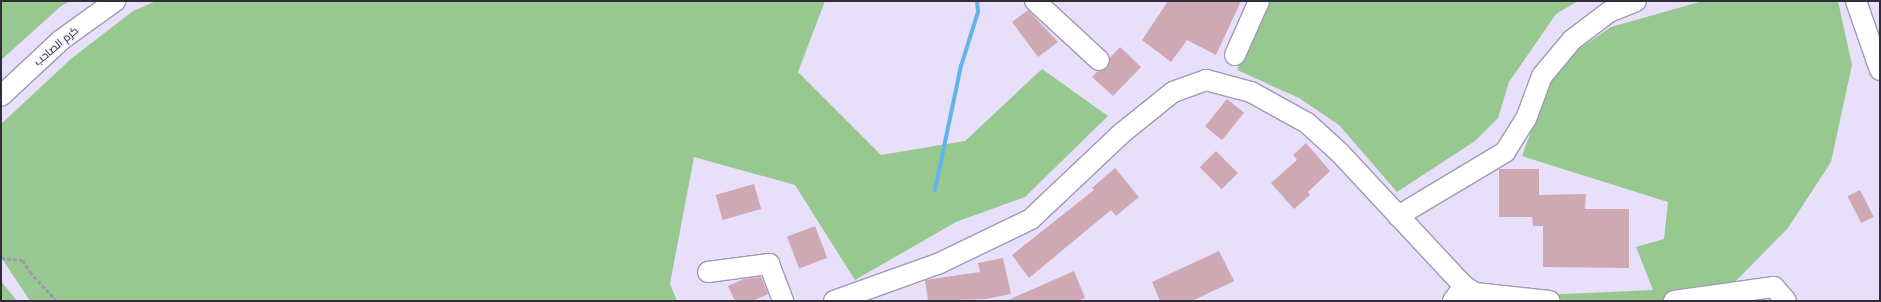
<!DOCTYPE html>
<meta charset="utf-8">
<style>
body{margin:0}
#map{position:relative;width:1881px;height:302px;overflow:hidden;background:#e8e0fb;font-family:Helvetica,Cairo,sans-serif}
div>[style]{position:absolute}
.green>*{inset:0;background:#97c88f}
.stream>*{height:4px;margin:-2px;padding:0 2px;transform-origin:2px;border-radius:2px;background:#62b5eb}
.building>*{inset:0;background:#cea8b3;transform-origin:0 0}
.path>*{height:2.5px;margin-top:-1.25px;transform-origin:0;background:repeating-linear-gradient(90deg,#a099af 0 4px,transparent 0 6px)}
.roads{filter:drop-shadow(1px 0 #a198b7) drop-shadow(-1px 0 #a198b7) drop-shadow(0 1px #a198b7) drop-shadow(0 -1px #a198b7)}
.minor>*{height:20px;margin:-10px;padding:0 10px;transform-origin:10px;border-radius:10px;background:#fff}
span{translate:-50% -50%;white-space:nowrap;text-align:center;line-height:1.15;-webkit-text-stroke:3px #f4f0fe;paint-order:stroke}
.street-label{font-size:11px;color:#302c39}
.frame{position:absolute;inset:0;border:2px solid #302c39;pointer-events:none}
</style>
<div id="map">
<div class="green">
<i style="clip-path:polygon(1px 1px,70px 1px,60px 7px,1px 60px)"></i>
<i style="clip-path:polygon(156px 1px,825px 1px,798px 72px,881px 155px,965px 141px,1042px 69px,1108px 116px,1025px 197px,956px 222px,855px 280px,795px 185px,694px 157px,670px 284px,677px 301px,30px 301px,1px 257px,1px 124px,72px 58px,133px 11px)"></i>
<i style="clip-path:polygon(1265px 1px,1578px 1px,1556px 14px,1509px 82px,1498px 118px,1475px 141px,1397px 192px,1339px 125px,1299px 98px,1237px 70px)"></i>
<i style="clip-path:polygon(1703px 1px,1838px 1px,1852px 65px,1831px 162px,1788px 228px,1716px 301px,1466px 301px,1472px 298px,1653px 290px,1636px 247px,1664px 239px,1668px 202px,1522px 156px,1545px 93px,1566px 58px,1611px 27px)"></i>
<i style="clip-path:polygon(1px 281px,17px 301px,1px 301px)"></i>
</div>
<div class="stream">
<i style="left:935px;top:190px;width:127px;rotate:-78.2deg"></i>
<i style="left:961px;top:66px;width:57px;rotate:-72.5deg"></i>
<i style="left:978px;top:12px;width:11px;rotate:-95deg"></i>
</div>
<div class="building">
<i style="clip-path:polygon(1168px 1px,1241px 1px,1216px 55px,1187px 40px,1171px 62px,1142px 40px)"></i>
<i style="clip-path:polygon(1028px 10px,1058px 42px,1038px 57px,1012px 22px)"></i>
<i style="clip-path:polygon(1120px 47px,1141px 67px,1113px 96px,1092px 77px,1098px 71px,1107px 68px,1110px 58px)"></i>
<i style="left:1227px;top:99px;width:22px;height:35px;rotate:39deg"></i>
<i style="clip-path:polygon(1306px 143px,1330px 171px,1308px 192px,1310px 195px,1294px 209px,1271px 183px,1297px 160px,1293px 155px)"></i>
<i style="left:1216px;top:151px;width:31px;height:23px;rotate:45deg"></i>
<i style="clip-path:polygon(1115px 168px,1139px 197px,1116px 216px,1111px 210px,1029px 278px,1012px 255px,1094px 190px,1092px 188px)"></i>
<i style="clip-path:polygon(1499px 169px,1539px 169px,1539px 195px,1586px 194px,1585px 209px,1629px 209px,1629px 268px,1543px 267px,1543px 226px,1533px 226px,1532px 217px,1499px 217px)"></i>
<i style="left:754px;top:184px;width:26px;height:40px;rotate:74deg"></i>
<i style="left:1860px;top:190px;width:30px;height:14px;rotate:63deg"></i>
<i style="left:815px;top:226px;width:34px;height:30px;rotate:69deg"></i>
<i style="clip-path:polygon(1219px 251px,1234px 281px,1192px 301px,1160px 301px,1152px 282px)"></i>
<i style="clip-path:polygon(1003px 258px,1011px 294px,986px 299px,928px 301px,925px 280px,980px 272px,978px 263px)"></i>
<i style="clip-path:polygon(1074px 271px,1085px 298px,1078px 301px,1006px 301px)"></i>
<i style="clip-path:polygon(761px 277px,768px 294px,753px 301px,735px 301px,728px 286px,744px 279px)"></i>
</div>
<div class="path">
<i style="left:1px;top:258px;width:22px;rotate:5deg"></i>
<i style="left:23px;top:260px;width:14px;rotate:60deg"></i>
<i style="left:30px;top:272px;width:40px;rotate:47deg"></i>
</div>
<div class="roads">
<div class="minor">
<i style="left:1035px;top:1px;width:87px;rotate:42.7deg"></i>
<i style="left:1856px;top:1px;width:73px;rotate:70.8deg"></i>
<i style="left:1235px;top:55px;width:59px;rotate:-66deg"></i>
<i style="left:1px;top:96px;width:82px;rotate:-43deg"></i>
<i style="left:61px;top:40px;width:67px;rotate:-35.8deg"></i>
<i style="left:1398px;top:216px;width:125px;rotate:-30.9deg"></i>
<i style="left:1505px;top:152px;width:39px;rotate:-58deg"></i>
<i style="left:1526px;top:119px;width:46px;rotate:-69.6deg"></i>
<i style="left:1542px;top:76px;width:47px;rotate:-50.2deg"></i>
<i style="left:1572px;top:40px;width:46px;rotate:-37.1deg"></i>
<i style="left:1609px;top:12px;width:29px;rotate:-22deg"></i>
<i style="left:708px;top:272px;width:62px;rotate:-7.5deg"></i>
<i style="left:769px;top:264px;width:40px;rotate:69deg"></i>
<i style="left:834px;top:301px;width:113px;rotate:-19.7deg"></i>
<i style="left:940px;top:263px;width:101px;rotate:-25.8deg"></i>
<i style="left:1031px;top:219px;width:125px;rotate:-43.4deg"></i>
<i style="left:1122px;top:133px;width:65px;rotate:-38.8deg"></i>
<i style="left:1173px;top:92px;width:35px;rotate:-20deg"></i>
<i style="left:1206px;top:80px;width:47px;rotate:14.9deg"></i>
<i style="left:1251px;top:92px;width:64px;rotate:29deg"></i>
<i style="left:1307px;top:123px;width:43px;rotate:42.2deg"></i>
<i style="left:1339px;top:152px;width:183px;rotate:47deg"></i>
<i style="left:1464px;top:286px;width:13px;rotate:32deg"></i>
<i style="left:1475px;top:293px;width:75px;rotate:6.1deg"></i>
<i style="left:1453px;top:301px;width:19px;rotate:-54deg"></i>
<i style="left:1674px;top:301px;width:101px;rotate:-8deg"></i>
<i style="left:1774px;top:287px;width:18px;rotate:49deg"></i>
</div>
</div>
<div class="street-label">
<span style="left:56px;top:46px;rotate:-40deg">كرم الصاحب</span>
</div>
<div class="frame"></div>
</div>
